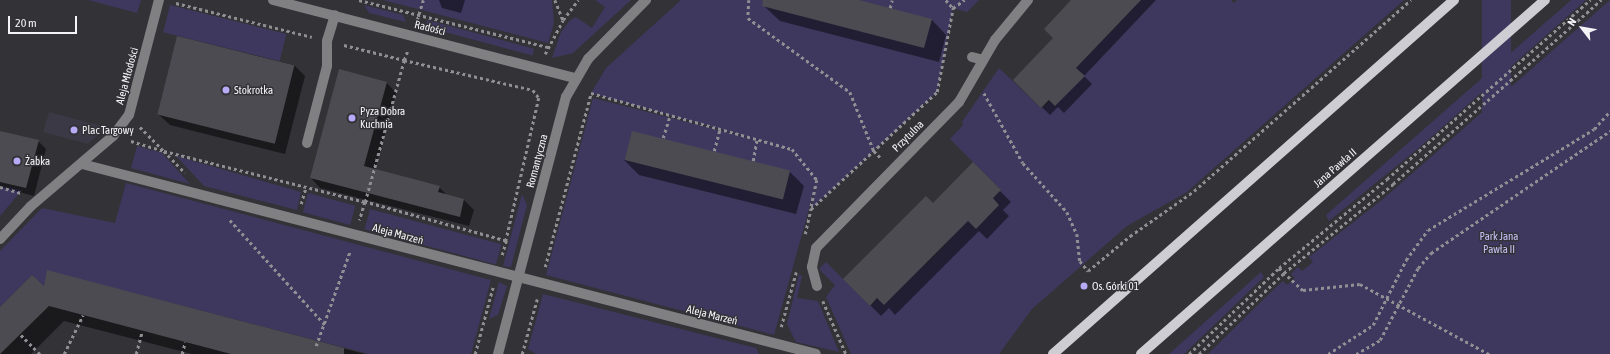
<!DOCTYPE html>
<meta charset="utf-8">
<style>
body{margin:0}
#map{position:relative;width:1610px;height:354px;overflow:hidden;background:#323237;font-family:"Asap Condensed",sans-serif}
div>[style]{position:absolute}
.built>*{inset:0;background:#3b3945}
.green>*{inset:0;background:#3e385e;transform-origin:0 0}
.shadow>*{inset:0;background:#0007}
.building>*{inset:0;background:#4c4b51;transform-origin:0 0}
.path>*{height:2.5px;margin-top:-1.25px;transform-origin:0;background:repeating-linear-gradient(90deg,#909094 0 3px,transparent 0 6px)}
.minor>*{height:10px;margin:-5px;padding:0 5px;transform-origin:5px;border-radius:5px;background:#808083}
.major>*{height:10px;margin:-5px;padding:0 5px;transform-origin:5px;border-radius:5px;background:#cdcdd3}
.dots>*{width:11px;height:11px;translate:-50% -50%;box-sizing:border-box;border:2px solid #323237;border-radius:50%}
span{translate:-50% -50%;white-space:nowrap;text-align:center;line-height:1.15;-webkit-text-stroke:3px #323237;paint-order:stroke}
.street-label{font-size:11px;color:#f4f4f8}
.poi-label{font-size:11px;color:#f4f4f8}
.left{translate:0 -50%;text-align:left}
.park-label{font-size:11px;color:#c7c0f6}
.north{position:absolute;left:1562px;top:8px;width:40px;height:40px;-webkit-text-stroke:3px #323237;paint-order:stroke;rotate:301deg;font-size:11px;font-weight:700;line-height:16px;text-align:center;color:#f4f4f8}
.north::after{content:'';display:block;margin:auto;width:14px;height:18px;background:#f4f4f8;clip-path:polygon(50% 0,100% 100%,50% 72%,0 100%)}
.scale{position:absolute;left:8px;top:16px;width:69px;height:18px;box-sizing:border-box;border:2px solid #f4f4f8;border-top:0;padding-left:5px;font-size:12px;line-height:14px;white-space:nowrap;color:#f4f4f8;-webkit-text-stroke:3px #323237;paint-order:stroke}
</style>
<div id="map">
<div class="built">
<i style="clip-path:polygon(49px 112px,106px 127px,88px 144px,43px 132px)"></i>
</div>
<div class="green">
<i style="clip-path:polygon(88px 0,141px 0,137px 13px)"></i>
<i style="clip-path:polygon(383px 0,552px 0,554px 23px,548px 43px)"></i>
<i style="clip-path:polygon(595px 0,631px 0,573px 53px,552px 58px,561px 32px,570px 20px,576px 17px,592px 28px,605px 7px)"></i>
<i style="clip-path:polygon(681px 0,979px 0,967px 12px,953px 8px,937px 92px,811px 209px,816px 184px,774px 335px,546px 275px,593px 98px,769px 143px,591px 93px,606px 68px)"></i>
<i style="clip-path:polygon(1141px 0,1231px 0,1234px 3px,1237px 0,1404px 0,1187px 192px,1127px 226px,1032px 309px,999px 354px,851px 354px,826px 297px,835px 285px,819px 269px,826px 262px,870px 306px,919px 258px,926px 264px,950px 240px,944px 234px,968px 221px,976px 229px,999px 205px,993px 198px,1001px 190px,950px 139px,963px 125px,962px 122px,999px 68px,1041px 108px,1084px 76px,1076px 68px)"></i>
<i style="left:1482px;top:0;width:29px;height:535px"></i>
<i style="clip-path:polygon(1571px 0,1586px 0,1420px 147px,1329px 221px,1326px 215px)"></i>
<i style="clip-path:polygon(1610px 0,1610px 354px,1208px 354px,1276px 287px,1283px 281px,1287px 285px,1295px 278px,1291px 274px,1298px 267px,1302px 271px,1313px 262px,1309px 257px,1383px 199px)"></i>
<i style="left:170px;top:5px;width:120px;height:28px;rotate:14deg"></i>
<i style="clip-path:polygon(364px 5px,403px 15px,406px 22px,369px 13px)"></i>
<i style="left:427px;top:20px;width:111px;height:7px;rotate:15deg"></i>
<i style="clip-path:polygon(137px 146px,162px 153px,190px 184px,131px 168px)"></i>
<i style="clip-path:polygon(176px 156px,301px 192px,297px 210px,204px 186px)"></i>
<i style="clip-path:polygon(126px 183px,491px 280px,471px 354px,369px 354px,48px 271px,44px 286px,32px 275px,0 307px,0 251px,42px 208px,115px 223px)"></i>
<i style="clip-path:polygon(0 185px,22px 190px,0 216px)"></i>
<i style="left:308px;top:193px;width:49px;height:20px;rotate:15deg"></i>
<i style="clip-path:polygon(522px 194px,527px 205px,511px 267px,503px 266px)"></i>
<i style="left:370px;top:209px;width:136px;height:21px;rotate:15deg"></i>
<i style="clip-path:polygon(1261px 272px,1264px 277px,1184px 354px,1169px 354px)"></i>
<i style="clip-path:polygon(799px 274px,802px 276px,797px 298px,818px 301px,839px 352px,796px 342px,787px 324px)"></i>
<i style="clip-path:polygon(499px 282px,507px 286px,498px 315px,489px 319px)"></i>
<i style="clip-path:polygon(543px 294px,756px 348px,759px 354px,536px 354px,528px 349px)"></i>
</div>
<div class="shadow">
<i style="clip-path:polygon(439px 0,465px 0,461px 13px,442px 8px)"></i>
<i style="clip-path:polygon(767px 0,857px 0,932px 20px,946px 35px,939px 62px,780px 21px,765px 7px)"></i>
<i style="clip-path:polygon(1072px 0,1156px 0,1084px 76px,1092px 84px,1064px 113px,1058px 107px,1050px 115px,1014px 80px,1055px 38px)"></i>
<i style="clip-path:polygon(178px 37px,294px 65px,305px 76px,285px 154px,170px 125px,159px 115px)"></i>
<i style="clip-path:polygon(387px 83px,396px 93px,375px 170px,439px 187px,448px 196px,464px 200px,474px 210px,469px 226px,320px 188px,311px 178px)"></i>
<i style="clip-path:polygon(38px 141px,46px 149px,34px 196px,0 187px,0 142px)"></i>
<i style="clip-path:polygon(624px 160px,789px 171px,804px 186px,796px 214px,639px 175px)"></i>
<i style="clip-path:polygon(973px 164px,1011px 202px,1003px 210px,1009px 216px,987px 239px,979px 231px,895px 315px,889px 308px,881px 316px,844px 279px,933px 204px)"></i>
<i style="clip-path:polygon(48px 272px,365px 354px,192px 354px,64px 321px,31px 354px,0 354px,0 309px,44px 288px)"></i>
</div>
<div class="building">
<i style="clip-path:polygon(763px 0,859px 0,932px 19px,924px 48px,762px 6px)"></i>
<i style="clip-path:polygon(1071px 0,1141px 0,1076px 68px,1085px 76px,1055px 106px,1049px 100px,1041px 108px,1013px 80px,1053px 38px,1044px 29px)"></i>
<i style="left:177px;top:36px;width:121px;height:81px;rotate:14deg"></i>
<i style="clip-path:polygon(339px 69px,387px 82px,364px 166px,440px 186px,438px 192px,464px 199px,460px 217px,310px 178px)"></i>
<i style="clip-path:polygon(0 131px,39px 140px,26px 188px,0 182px)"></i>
<i style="left:632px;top:131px;width:163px;height:30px;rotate:14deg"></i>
<i style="clip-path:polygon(973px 162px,1001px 190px,993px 198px,999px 205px,976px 229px,968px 221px,884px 305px,877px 298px,870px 306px,843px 279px,926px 196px,933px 203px)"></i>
<i style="clip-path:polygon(47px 270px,344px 348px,344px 354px,231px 354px,49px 306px,0 354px,0 307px,32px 275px,44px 286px)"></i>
</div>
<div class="path">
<i style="left:359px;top:0;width:195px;rotate:14deg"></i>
<i style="left:555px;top:0;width:22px;rotate:68deg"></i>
<i style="left:563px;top:20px;width:25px;rotate:-53deg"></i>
<i style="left:749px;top:0;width:18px;rotate:93deg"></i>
<i style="left:748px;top:18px;width:126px;rotate:36deg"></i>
<i style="left:850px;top:92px;width:64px;rotate:67.9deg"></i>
<i style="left:874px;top:151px;width:10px;rotate:45deg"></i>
<i style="left:946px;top:0;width:11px;rotate:49deg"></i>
<i style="left:176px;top:3px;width:140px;rotate:14deg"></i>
<i style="left:890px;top:8px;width:8px;rotate:-76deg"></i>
<i style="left:417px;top:20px;width:21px;rotate:-73deg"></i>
<i style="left:344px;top:45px;width:62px;rotate:14deg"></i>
<i style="left:404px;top:60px;width:132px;rotate:13.1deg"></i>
<i style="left:533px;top:90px;width:10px;rotate:53deg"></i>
<i style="left:539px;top:98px;width:147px;rotate:103deg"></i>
<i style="left:506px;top:241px;width:146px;rotate:-164.5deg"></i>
<i style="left:365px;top:202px;width:147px;rotate:-74.6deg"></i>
<i style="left:404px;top:60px;width:9px;rotate:-69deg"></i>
<i style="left:545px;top:54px;width:38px;rotate:-62deg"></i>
<i style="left:984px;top:93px;width:80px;rotate:60.9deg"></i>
<i style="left:1023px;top:163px;width:66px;rotate:48.1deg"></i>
<i style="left:1067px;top:212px;width:24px;rotate:66deg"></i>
<i style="left:1077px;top:234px;width:27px;rotate:84deg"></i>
<i style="left:1080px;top:261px;width:13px;rotate:51deg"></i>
<i style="left:1088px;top:271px;width:55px;rotate:-39.8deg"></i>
<i style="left:1130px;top:236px;width:78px;rotate:-35.1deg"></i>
<i style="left:1194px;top:191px;width:289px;rotate:-41.4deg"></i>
<i style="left:140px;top:127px;width:34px;rotate:45deg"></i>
<i style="left:164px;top:151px;width:207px;rotate:14.2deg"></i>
<i style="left:365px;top:202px;width:19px;rotate:106deg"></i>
<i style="left:663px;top:138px;width:24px;rotate:-73deg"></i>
<i style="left:131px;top:141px;width:34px;rotate:17deg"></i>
<i style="left:164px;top:151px;width:30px;rotate:46deg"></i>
<i style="left:714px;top:151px;width:24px;rotate:-75deg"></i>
<i style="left:753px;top:161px;width:22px;rotate:-80deg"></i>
<i style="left:0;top:187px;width:22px;rotate:16deg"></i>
<i style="left:301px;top:204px;width:18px;rotate:-74deg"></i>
<i style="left:230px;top:220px;width:143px;rotate:47.8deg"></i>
<i style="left:805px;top:234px;width:26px;rotate:-77deg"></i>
<i style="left:811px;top:209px;width:172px;rotate:-42.9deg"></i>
<i style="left:937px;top:92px;width:86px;rotate:-79.2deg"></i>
<i style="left:953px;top:8px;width:14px;rotate:-36deg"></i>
<i style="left:502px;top:255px;width:15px;rotate:-74deg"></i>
<i style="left:545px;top:267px;width:180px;rotate:-75.2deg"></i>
<i style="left:591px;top:93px;width:209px;rotate:15.6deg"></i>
<i style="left:792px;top:149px;width:40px;rotate:51deg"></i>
<i style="left:817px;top:180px;width:30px;rotate:102deg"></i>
<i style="left:1279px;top:268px;width:33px;rotate:43deg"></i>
<i style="left:1303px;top:290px;width:57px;rotate:-6deg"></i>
<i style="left:1360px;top:284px;width:147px;rotate:28.5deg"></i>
<i style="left:823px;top:301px;width:58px;rotate:66.5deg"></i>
<i style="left:781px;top:327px;width:57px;rotate:-74.7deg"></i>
<i style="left:21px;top:335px;width:27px;rotate:45deg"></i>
<i style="left:316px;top:346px;width:101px;rotate:-70.3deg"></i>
<i style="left:64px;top:354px;width:43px;rotate:-64deg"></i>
<i style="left:136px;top:354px;width:24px;rotate:-75deg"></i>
<i style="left:182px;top:354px;width:12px;rotate:-76deg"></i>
<i style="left:475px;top:354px;width:69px;rotate:-75deg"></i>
<i style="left:522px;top:354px;width:57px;rotate:-74.7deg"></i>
<i style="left:1189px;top:354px;width:124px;rotate:-43.7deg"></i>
<i style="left:1279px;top:268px;width:140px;rotate:-39.5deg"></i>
<i style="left:1387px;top:179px;width:271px;rotate:-41.4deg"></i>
<i style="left:1199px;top:354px;width:117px;rotate:-43.6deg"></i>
<i style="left:1284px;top:273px;width:141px;rotate:-39.2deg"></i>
<i style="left:1393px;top:184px;width:278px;rotate:-41.5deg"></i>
<i style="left:1328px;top:354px;width:54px;rotate:-32.8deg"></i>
<i style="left:1373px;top:325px;width:73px;rotate:-63.1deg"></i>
<i style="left:1406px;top:260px;width:37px;rotate:-54deg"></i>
<i style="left:1428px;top:230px;width:194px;rotate:-31.3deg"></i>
<i style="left:1594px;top:129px;width:24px;rotate:-48deg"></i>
<i style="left:1356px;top:354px;width:28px;rotate:-30deg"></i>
<i style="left:1380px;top:340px;width:81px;rotate:-62.2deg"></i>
<i style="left:1418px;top:268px;width:20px;rotate:-49deg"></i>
<i style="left:1431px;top:253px;width:217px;rotate:-34.3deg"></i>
</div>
<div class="minor">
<i style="left:273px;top:0;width:312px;rotate:14.5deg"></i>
<i style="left:972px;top:57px;width:11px;rotate:15deg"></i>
<i style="left:307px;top:143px;width:80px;rotate:-75.4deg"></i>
<i style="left:327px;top:66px;width:25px;rotate:-90deg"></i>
<i style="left:327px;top:41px;width:27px;rotate:-73deg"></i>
<i style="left:82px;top:164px;width:758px;rotate:14.51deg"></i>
<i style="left:0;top:239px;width:45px;rotate:-46.8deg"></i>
<i style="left:31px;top:206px;width:108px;rotate:-40.5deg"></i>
<i style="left:113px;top:136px;width:26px;rotate:-53deg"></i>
<i style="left:129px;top:115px;width:119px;rotate:-75.4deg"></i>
<i style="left:817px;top:286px;width:20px;rotate:-105deg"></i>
<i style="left:812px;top:267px;width:19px;rotate:-78deg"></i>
<i style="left:816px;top:248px;width:204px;rotate:-45.6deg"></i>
<i style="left:959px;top:102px;width:72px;rotate:-59.9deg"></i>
<i style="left:995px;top:40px;width:52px;rotate:-50.5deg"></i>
<i style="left:498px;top:354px;width:266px;rotate:-75.2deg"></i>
<i style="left:566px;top:97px;width:44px;rotate:-59.9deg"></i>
<i style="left:588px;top:59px;width:83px;rotate:-45.5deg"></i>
</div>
<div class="major">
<i style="left:1053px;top:354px;width:535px;rotate:-41.44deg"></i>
<i style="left:1141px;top:354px;width:537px;rotate:-41.23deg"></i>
</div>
<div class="dots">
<i style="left:226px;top:90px;background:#b7abf8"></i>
<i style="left:352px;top:118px;background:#b7abf8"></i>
<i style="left:74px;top:130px;background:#b7abf8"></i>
<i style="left:17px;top:161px;background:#b7abf8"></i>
<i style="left:1084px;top:286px;background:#b7abf8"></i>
</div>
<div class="street-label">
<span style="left:430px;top:28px;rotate:14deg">Radości</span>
<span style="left:127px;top:76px;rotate:-75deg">Aleja Młodości</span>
<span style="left:908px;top:136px;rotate:-45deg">Przytulna</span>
<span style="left:537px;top:161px;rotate:-75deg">Romantyczna</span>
<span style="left:1335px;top:168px;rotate:-41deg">Jana Pawła II</span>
<span style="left:398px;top:234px;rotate:15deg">Aleja Marzeń</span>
<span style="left:712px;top:315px;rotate:14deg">Aleja Marzeń</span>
</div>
<div class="poi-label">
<span class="left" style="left:234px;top:90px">Stokrotka</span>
<span class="left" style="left:360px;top:118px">Pyza Dobra<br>Kuchnia</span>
<span class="left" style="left:82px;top:130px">Plac Targowy</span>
<span class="left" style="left:25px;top:161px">Żabka</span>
<span class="left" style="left:1092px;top:286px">Os. Górki 01</span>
</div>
<div class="park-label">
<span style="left:1499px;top:243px">Park Jana<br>Pawła II</span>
</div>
<div class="north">N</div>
<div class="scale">20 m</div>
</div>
